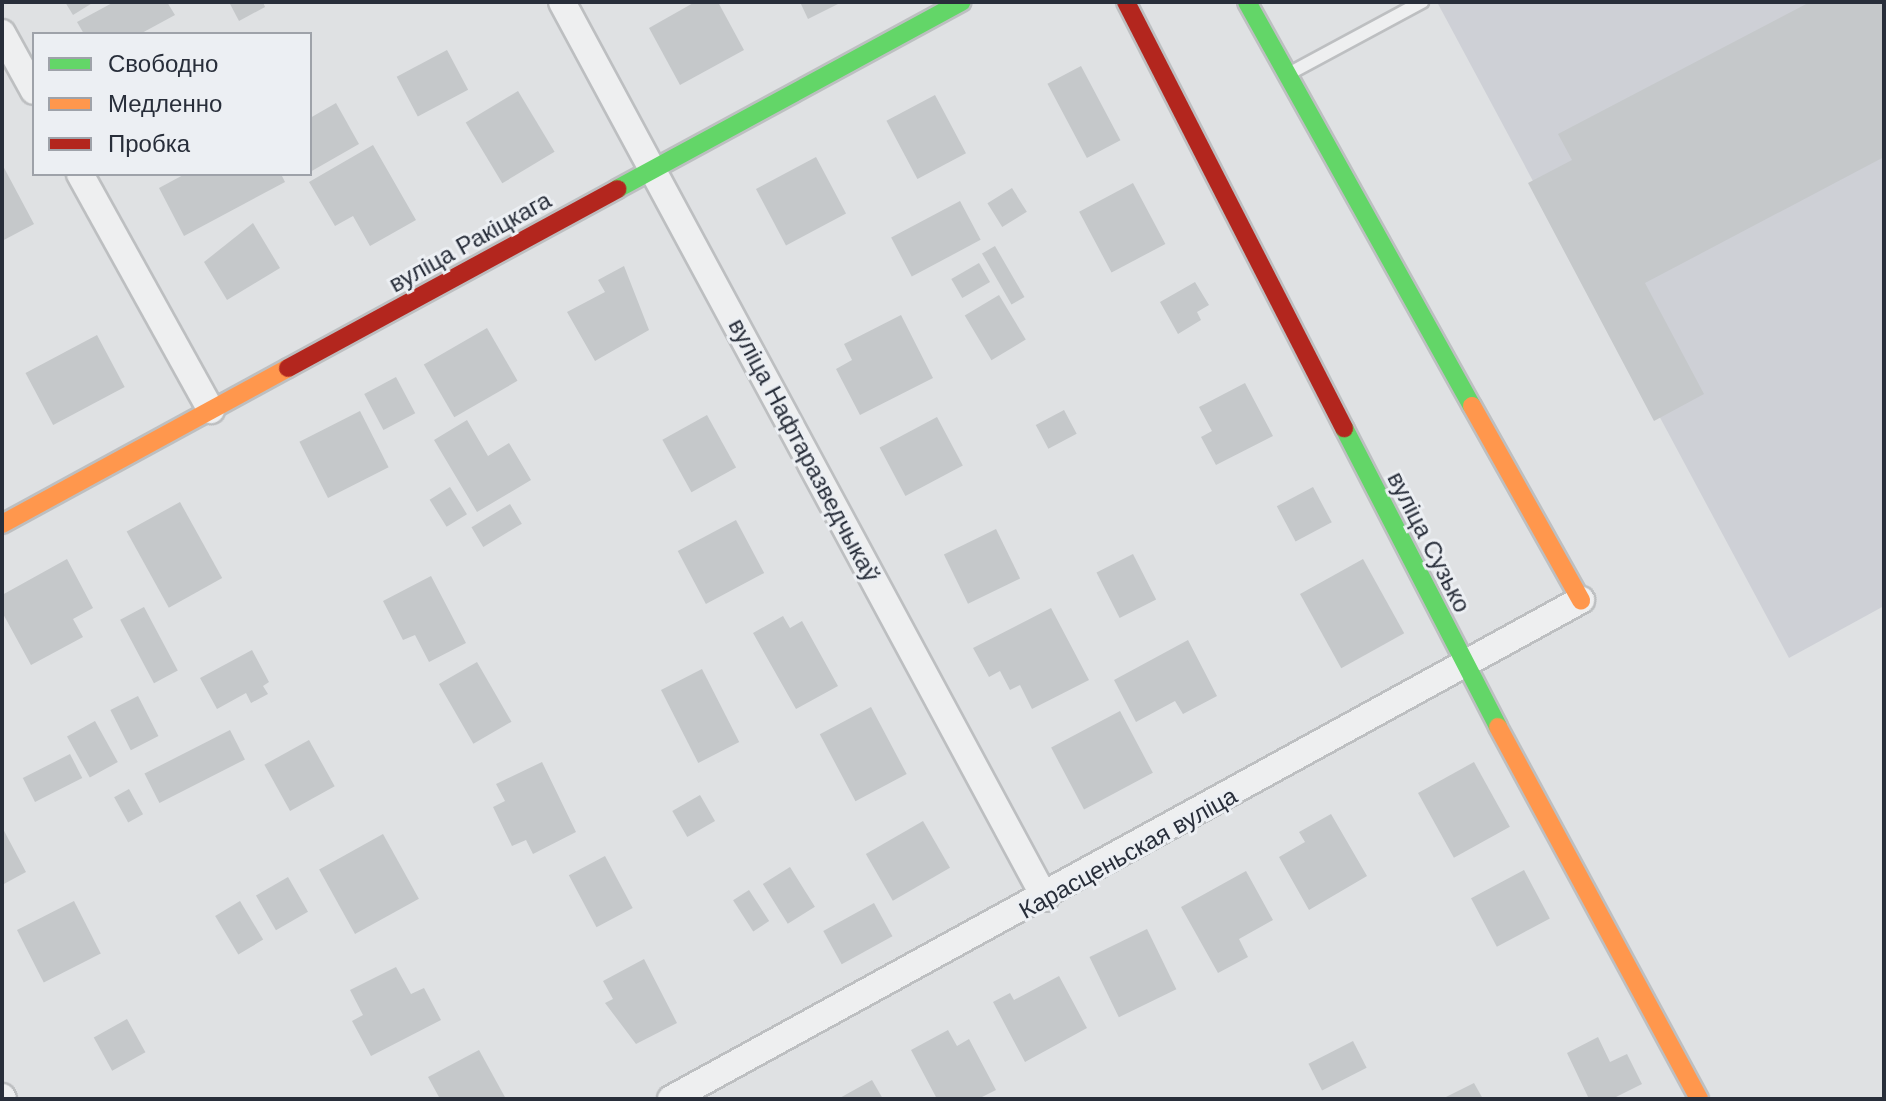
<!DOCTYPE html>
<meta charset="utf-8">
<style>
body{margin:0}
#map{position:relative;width:1886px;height:1101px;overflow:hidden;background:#dfe1e3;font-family:Helvetica,sans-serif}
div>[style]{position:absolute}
.built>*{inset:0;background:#ced0d6}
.building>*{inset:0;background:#c5c8ca;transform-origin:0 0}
.roads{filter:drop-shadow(2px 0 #bdbfc1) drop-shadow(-2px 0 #bdbfc1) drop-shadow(0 2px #bdbfc1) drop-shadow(0 -2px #bdbfc1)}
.lane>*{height:12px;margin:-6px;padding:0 6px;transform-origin:6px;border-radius:6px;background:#eeeff0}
.street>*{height:26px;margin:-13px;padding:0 13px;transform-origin:13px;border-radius:13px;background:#eeeff0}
.fast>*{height:18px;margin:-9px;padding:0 9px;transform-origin:9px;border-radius:9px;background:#63d668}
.slow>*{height:18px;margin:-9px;padding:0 9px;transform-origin:9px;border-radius:9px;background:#ff974d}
.jam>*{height:18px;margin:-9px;padding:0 9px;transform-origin:9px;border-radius:9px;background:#b3261e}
span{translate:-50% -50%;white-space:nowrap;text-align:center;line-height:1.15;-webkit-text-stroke:6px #eceff3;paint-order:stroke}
.street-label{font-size:24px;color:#282e3a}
.frame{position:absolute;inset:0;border:4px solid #282e3a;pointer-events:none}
.legend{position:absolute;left:32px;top:32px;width:280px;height:144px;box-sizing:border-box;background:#eceff3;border:2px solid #9ea2a9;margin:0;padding:10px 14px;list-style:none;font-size:24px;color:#282e3a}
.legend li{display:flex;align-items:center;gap:16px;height:40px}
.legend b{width:40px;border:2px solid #9ea2a9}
</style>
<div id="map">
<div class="built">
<i style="clip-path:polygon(1437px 2px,1884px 2px,1884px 606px,1789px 658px)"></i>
</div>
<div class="building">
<i style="clip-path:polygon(65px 2px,94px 2px,73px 15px)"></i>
<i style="clip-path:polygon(114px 2px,167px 2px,175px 15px,140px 34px,84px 34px,77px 22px)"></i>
<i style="clip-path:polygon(229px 2px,263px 2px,265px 7px,239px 21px)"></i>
<i style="clip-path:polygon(695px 2px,718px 2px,744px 50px,680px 85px,649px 28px)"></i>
<i style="clip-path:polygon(800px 2px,842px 2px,808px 19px)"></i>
<i style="clip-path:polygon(1810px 2px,1884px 2px,1884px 157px,1645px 283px,1704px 394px,1654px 421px,1528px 183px,1572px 160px,1558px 134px)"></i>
<i style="left:447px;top:50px;width:45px;height:57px;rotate:62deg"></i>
<i style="left:1081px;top:66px;width:84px;height:38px;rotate:62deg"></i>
<i style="left:518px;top:91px;width:71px;height:61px;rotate:59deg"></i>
<i style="left:935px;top:95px;width:66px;height:55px;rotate:62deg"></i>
<i style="clip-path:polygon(336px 103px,359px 144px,310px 172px,310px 118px)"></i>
<i style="clip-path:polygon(373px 145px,416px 220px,370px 246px,353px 216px,335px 226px,309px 182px)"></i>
<i style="left:816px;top:157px;width:64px;height:68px;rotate:62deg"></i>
<i style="clip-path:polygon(2px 164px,34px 224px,2px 241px)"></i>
<i style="clip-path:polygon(185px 174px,281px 174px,285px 182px,184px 236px,159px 188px)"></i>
<i style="left:1133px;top:183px;width:69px;height:61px;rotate:62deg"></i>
<i style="left:1012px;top:188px;width:28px;height:29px;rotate:58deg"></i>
<i style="left:960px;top:201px;width:44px;height:78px;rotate:62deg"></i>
<i style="clip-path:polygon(253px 223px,280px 268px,227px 300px,204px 262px)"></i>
<i style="left:995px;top:246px;width:59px;height:15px;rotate:60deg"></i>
<i style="left:979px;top:263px;width:22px;height:32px;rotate:60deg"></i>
<i style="clip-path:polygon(624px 266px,649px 330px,595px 361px,567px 312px,605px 292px,598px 280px)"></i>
<i style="clip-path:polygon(1195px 282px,1209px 305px,1197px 312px,1201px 320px,1178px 334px,1160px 302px)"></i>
<i style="left:999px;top:295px;width:52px;height:40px;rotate:59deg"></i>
<i style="clip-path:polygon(901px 315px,933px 378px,860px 415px,836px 369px,852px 360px,844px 344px)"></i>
<i style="left:487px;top:328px;width:61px;height:73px;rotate:60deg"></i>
<i style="left:97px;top:335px;width:59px;height:81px;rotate:62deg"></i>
<i style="left:396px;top:377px;width:41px;height:36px;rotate:62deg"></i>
<i style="clip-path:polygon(1245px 383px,1273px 436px,1216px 465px,1201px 437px,1212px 431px,1199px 407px)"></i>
<i style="left:1064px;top:410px;width:27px;height:32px;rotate:62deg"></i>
<i style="left:360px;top:411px;width:63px;height:68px;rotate:63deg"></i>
<i style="left:707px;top:415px;width:60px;height:51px;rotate:61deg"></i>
<i style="left:937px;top:417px;width:55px;height:65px;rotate:62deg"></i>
<i style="clip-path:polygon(467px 420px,488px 456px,509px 443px,531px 480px,477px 512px,434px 440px)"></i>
<i style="left:450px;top:487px;width:32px;height:24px;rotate:58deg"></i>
<i style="left:1313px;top:487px;width:40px;height:41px;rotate:62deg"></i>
<i style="left:180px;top:502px;width:87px;height:61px;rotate:61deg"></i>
<i style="left:510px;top:504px;width:23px;height:45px;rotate:59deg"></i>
<i style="left:736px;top:520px;width:60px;height:66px;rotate:62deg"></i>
<i style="left:996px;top:529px;width:55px;height:58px;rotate:64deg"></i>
<i style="left:1133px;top:554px;width:51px;height:41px;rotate:63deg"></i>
<i style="clip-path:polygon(67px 559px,93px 608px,73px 619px,83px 637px,31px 665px,2px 612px,2px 595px)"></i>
<i style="left:1363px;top:559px;width:85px;height:72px;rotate:61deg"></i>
<i style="clip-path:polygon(431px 576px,466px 643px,429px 662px,415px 635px,403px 640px,383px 601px)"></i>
<i style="left:144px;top:607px;width:72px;height:27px;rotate:62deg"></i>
<i style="clip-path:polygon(1051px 608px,1089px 680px,1032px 709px,1020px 685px,1010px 690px,1000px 671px,989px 677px,973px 648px)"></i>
<i style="clip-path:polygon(783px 616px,790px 628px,802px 621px,838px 686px,796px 709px,753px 633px)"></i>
<i style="clip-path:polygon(1188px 640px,1217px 696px,1183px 714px,1175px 701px,1136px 722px,1114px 680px)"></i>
<i style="clip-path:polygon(252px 650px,269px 682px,263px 686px,268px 694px,251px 703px,246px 693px,217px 709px,200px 678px)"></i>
<i style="left:477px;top:662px;width:69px;height:44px;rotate:60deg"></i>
<i style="left:702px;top:669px;width:82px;height:46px;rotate:63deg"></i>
<i style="left:138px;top:696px;width:45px;height:31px;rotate:63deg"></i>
<i style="left:871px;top:707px;width:76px;height:58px;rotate:62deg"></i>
<i style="left:1120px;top:711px;width:70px;height:78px;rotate:62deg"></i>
<i style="left:95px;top:721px;width:47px;height:32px;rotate:61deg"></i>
<i style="left:230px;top:730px;width:33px;height:96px;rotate:63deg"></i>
<i style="left:309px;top:740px;width:53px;height:51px;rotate:61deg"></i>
<i style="left:70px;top:754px;width:27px;height:53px;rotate:63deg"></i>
<i style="clip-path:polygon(542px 762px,576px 832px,533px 854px,526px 840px,512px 846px,493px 807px,505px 801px,496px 784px)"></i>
<i style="left:1474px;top:762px;width:74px;height:64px;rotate:61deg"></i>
<i style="left:129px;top:789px;width:29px;height:17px;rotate:61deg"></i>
<i style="left:700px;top:795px;width:30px;height:32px;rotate:60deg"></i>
<i style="clip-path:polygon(1331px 814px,1367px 876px,1309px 910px,1279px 857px,1305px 842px,1299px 832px)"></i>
<i style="left:923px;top:821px;width:54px;height:66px;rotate:60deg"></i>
<i style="clip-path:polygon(2px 827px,26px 872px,2px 885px)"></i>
<i style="left:383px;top:834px;width:74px;height:73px;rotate:61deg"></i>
<i style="left:605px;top:856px;width:59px;height:41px;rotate:62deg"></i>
<i style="left:790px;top:867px;width:47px;height:32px;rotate:58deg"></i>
<i style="left:1524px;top:870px;width:55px;height:60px;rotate:62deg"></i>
<i style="clip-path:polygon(1246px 871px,1273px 920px,1239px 939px,1248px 957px,1218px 973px,1181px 907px)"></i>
<i style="left:288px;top:877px;width:40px;height:37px;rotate:60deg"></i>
<i style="left:749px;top:890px;width:37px;height:19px;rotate:57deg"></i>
<i style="left:74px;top:901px;width:59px;height:64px;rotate:63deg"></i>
<i style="left:240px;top:901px;width:45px;height:29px;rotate:59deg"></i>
<i style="left:874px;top:903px;width:38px;height:58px;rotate:61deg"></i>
<i style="left:1147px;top:929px;width:67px;height:64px;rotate:64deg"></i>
<i style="clip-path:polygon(644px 959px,677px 1023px,636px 1044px,605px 1003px,613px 999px,603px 981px)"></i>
<i style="clip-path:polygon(396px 967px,411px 994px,424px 988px,441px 1020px,371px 1056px,352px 1021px,363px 1015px,350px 990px)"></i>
<i style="clip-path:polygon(1059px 976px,1087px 1028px,1025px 1062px,993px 1002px,1010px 993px,1014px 1000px)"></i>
<i style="left:127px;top:1019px;width:38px;height:38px;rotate:61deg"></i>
<i style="clip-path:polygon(948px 1030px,957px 1046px,969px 1039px,996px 1090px,978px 1099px,937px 1099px,911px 1050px)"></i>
<i style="clip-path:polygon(1598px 1037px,1610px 1062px,1627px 1054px,1642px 1084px,1612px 1099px,1589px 1099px,1567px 1053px)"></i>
<i style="left:1353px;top:1041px;width:30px;height:50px;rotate:63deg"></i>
<i style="clip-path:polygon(479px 1050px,506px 1099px,440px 1099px,428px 1077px)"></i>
<i style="clip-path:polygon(872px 1080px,883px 1099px,838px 1099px)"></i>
<i style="clip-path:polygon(1474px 1083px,1483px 1099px,1442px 1099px)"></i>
</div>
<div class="roads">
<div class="lane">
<i style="left:1292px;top:72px;width:148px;rotate:-28.3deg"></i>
</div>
<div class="street">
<i style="left:562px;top:2px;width:1018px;rotate:61.67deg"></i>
<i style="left:2px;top:33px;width:66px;rotate:61.1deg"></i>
<i style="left:80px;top:174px;width:270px;rotate:61deg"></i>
<i style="left:2px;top:1097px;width:2px;rotate:63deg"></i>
<i style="left:671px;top:1099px;width:1038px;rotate:-28.74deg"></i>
</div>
<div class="fast">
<i style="left:1247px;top:2px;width:462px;rotate:60.9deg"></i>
<i style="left:617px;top:189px;width:392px;rotate:-28.5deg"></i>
<i style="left:1344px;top:428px;width:336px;rotate:62.7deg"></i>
</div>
<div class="slow">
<i style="left:1472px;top:406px;width:223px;rotate:60.7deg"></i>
<i style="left:2px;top:524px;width:326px;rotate:-28.6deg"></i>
<i style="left:1498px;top:727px;width:423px;rotate:61.6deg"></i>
</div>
<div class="jam">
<i style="left:1126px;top:2px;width:479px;rotate:62.9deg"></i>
<i style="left:288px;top:368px;width:375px;rotate:-28.5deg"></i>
</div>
</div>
<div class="street-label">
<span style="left:470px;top:242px;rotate:-29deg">вуліца Ракіцкага</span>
<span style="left:804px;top:450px;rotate:62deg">вуліца Нафтаразведчыкаў</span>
<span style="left:1429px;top:542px;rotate:63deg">вуліца Сузько</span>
<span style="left:1128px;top:853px;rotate:-29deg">Карасценьская вуліца</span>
</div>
<div class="frame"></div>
<ul class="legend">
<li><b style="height:10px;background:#63d668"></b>Свободно</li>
<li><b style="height:10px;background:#ff974d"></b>Медленно</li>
<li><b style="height:10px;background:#b3261e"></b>Пробка</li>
</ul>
</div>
